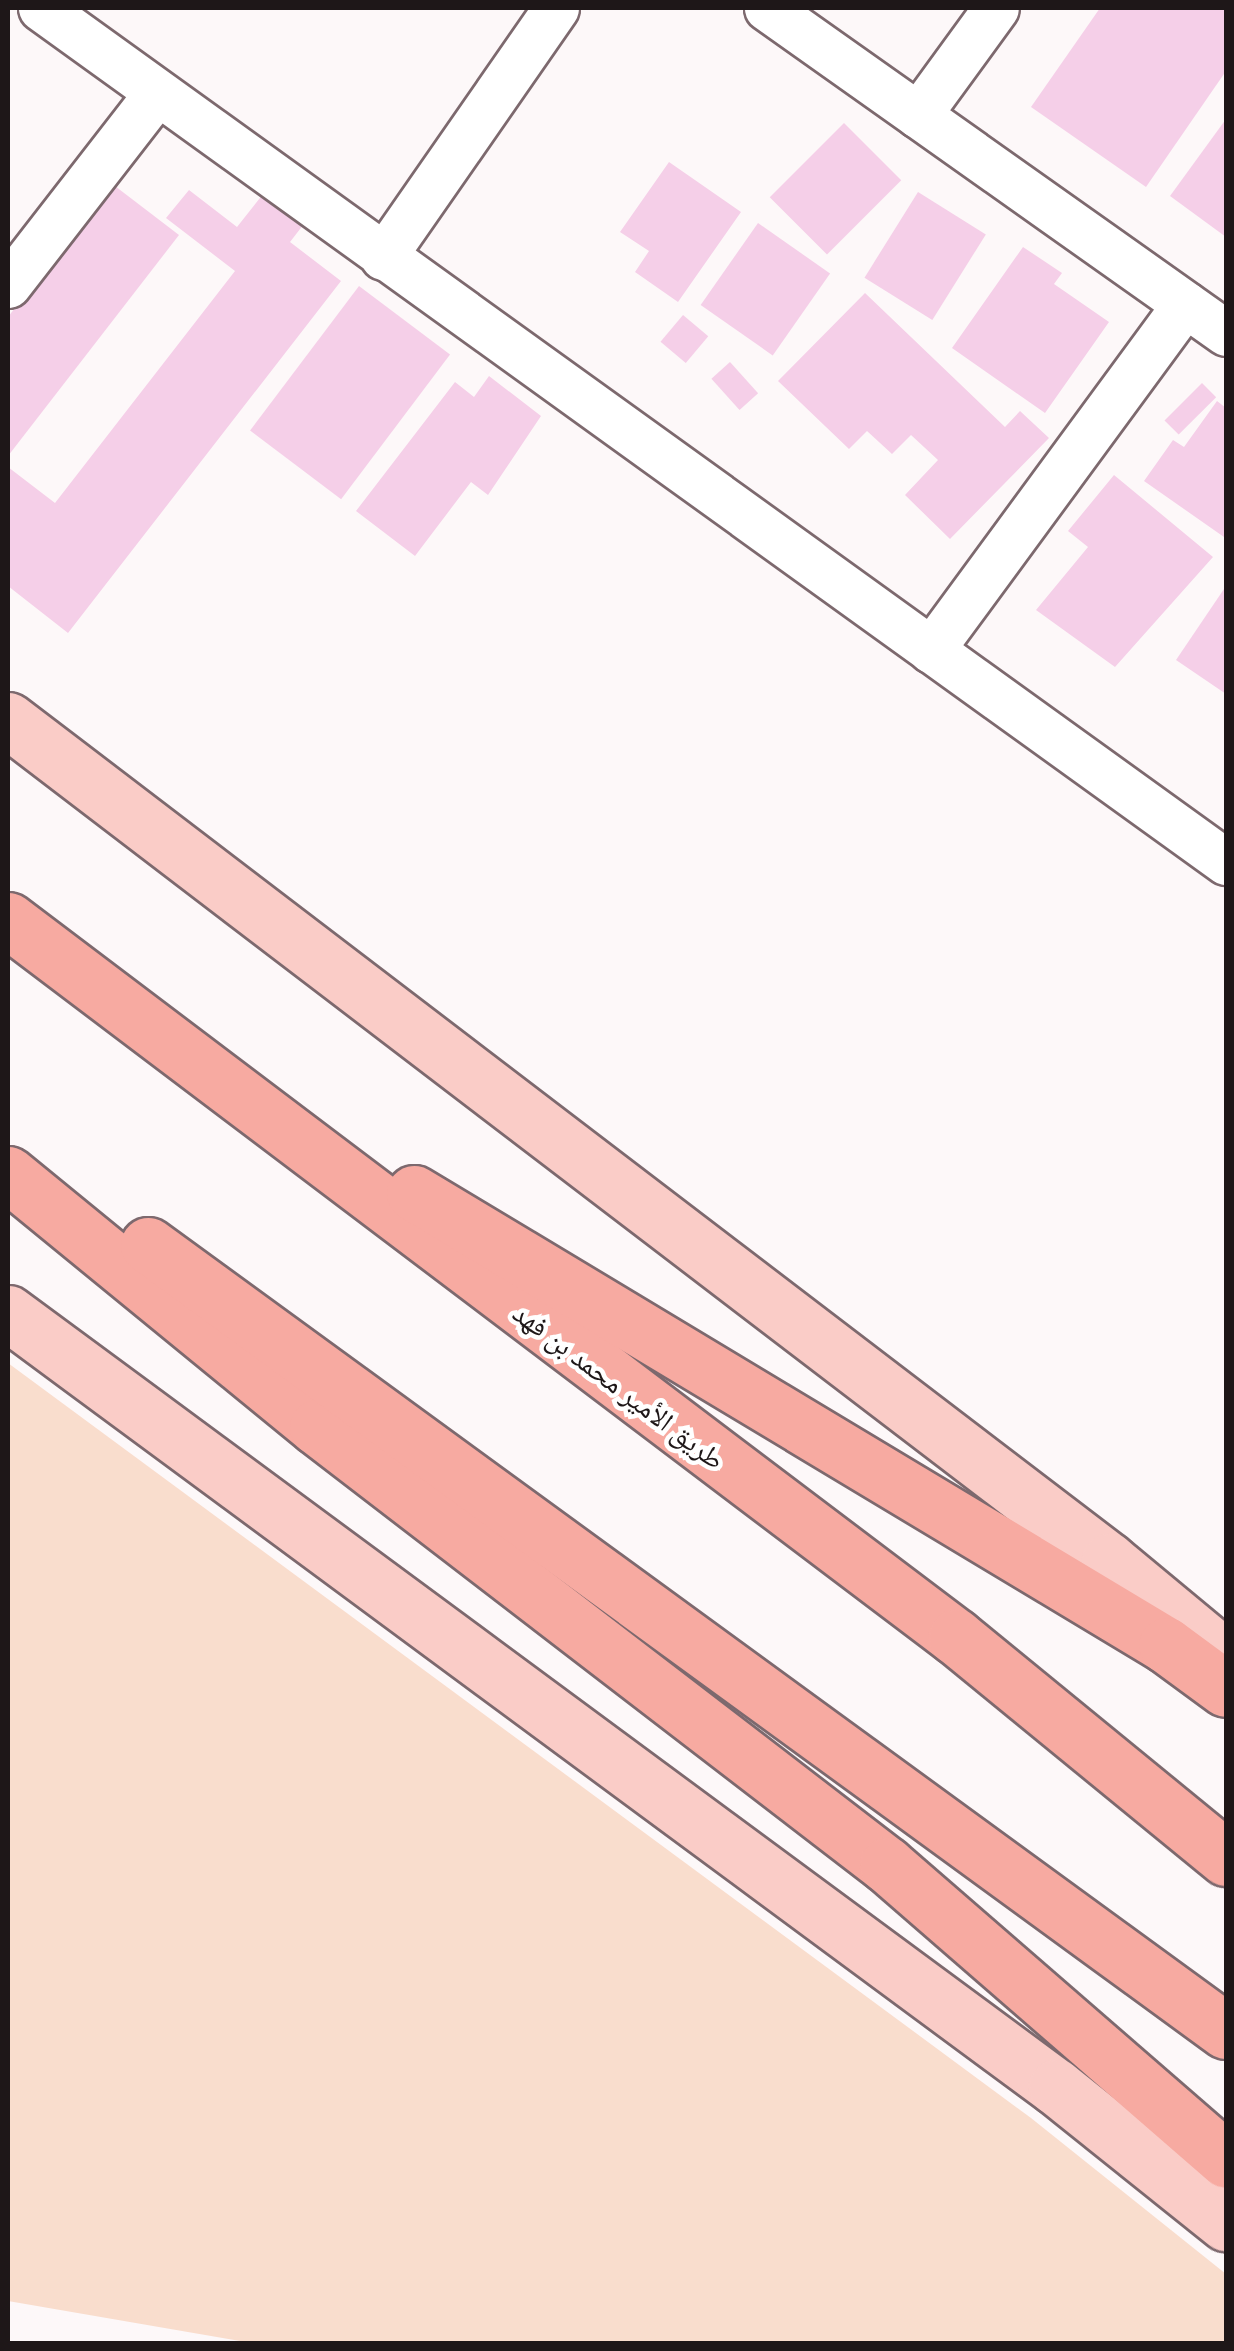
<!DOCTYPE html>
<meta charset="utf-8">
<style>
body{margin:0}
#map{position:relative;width:1234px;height:2351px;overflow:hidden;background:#fdf8f9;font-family:"Public Sans","Noto Naskh Arabic",sans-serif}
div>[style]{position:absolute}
.green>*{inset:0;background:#f9ddcd}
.building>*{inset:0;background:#f5cfe8;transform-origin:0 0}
.roads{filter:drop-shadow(2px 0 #7d696e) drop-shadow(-2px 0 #7d696e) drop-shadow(0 2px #7d696e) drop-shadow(0 -2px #7d696e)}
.minor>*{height:45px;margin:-22.5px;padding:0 22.5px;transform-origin:22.5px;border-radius:22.5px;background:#fff}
.major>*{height:55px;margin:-27.5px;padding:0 27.5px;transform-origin:27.5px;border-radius:27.5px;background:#faccc7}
.highway>*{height:55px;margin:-27.5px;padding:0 27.5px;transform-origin:27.5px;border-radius:27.5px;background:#f7aaa1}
span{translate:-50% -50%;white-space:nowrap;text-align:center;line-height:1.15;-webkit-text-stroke:9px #fff;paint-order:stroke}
.street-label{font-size:28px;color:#1e1718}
.frame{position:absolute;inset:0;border:10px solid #1e1718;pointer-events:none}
</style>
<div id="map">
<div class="green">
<i style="clip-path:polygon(8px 1363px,1031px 2118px,1226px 2274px,1226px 2343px,257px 2344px,8px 2301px)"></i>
</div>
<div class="building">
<i style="clip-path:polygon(1100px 8px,1226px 8px,1226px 71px,1146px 187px,1031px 107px)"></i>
<i style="clip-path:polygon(1226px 119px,1226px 237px,1170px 196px)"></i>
<i style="left:844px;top:123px;width:81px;height:105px;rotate:45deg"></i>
<i style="clip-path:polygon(669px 162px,741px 212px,678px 302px,635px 272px,649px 251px,620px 232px)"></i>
<i style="clip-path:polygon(111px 183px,179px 235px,8px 456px,8px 317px)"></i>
<i style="clip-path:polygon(267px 189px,307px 220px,290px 242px,341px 281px,68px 633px,8px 586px,8px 467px,55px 503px,235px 271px,166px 218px,189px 190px,237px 227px)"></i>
<i style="left:918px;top:192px;width:80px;height:101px;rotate:32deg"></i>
<i style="left:758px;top:223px;width:88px;height:100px;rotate:35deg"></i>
<i style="clip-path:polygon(1023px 247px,1062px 273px,1054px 284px,1109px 322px,1045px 413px,952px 348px)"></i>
<i style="left:359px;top:286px;width:114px;height:181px;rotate:37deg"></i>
<i style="clip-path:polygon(865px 293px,1005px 427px,1020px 411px,1049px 438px,950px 539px,905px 495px,938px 460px,911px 435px,892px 454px,867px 431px,849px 449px,778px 381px)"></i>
<i style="left:683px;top:315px;width:33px;height:35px;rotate:40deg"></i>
<i style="left:730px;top:362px;width:42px;height:25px;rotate:48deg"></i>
<i style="clip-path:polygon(489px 376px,541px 416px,488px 495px,471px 482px,415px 556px,356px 511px,455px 382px,474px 397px)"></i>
<i style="left:1202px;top:383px;width:20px;height:53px;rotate:45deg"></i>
<i style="clip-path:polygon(1217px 401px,1226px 408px,1224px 537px,1144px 481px,1173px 440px,1184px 447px)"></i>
<i style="clip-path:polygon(1114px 475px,1213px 557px,1115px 667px,1036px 610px,1088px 547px,1068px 531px)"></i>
<i style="clip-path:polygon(1226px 586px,1226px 694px,1176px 660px)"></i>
</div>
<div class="roads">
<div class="minor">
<i style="left:41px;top:8px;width:1461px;rotate:35.78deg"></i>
<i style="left:767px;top:8px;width:562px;rotate:35.3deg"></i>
<i style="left:918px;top:115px;width:132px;rotate:-53.9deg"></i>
<i style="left:383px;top:257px;width:303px;rotate:-55.2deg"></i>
<i style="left:8px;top:285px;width:243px;rotate:-52.2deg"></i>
<i style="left:931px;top:650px;width:429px;rotate:-53.7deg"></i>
</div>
<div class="major">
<i style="left:8px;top:720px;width:1385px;rotate:37.37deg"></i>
<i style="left:1109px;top:1561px;width:152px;rotate:39.7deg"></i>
<i style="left:8px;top:1313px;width:1303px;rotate:36.45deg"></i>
<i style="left:1056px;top:2087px;width:218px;rotate:38.7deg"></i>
</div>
<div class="highway">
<i style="left:8px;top:920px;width:1189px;rotate:37.1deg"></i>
<i style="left:956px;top:1637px;width:349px;rotate:39.3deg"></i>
<i style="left:8px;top:1174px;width:399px;rotate:39.3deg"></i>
<i style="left:317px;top:1427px;width:719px;rotate:37.54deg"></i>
<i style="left:887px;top:1865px;width:449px;rotate:41deg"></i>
<i style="left:414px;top:1193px;width:877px;rotate:31.01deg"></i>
<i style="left:1166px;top:1645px;width:74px;rotate:36.3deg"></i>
<i style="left:148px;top:1245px;width:1334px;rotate:36.1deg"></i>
</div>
</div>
<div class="street-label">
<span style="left:619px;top:1386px;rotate:37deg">طريق الأمير محمد بن فهد</span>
</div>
<div class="frame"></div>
</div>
